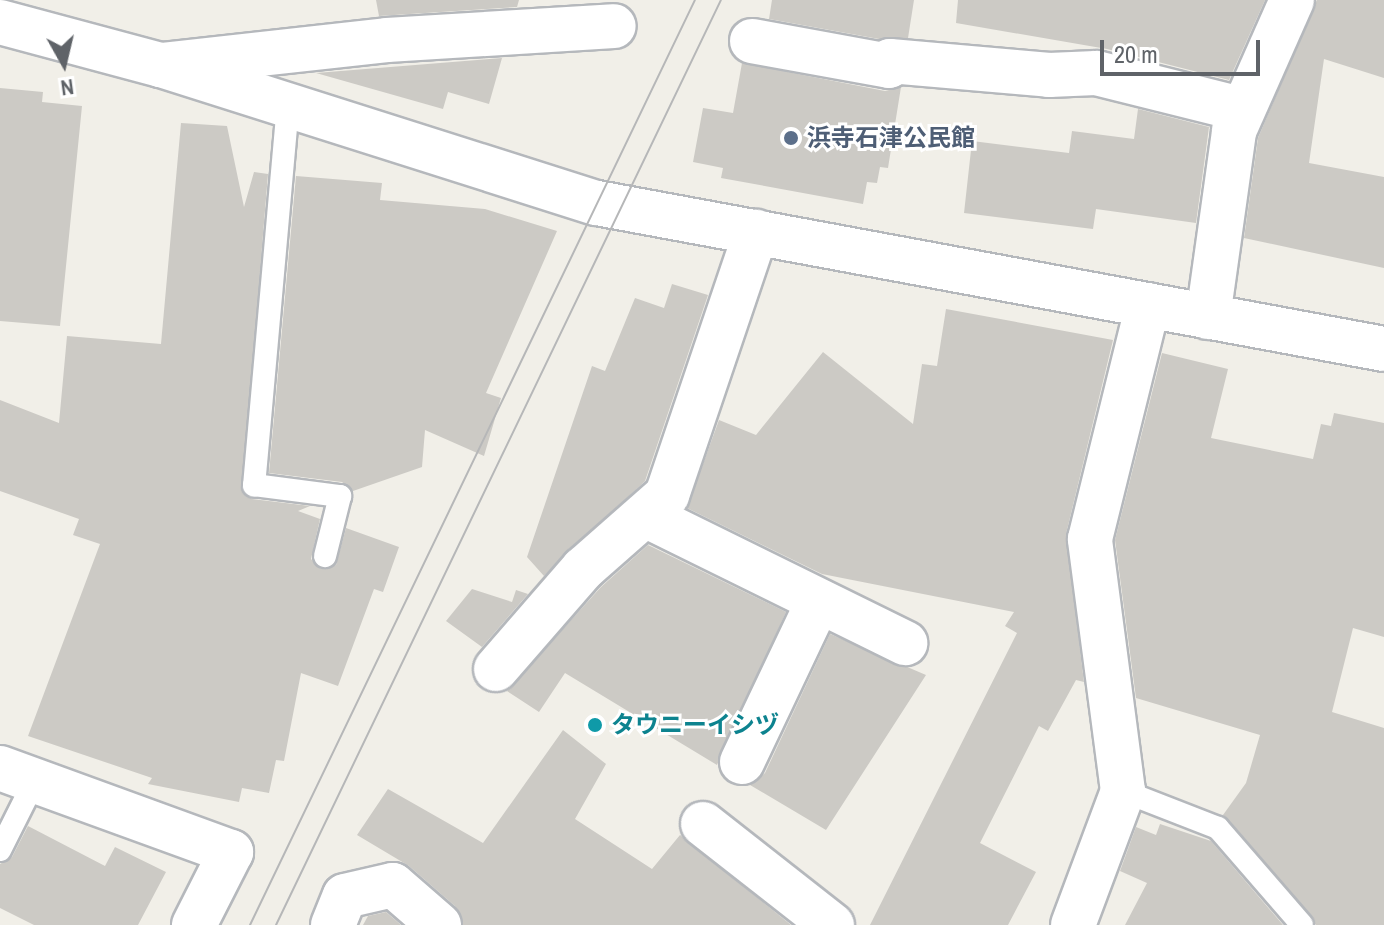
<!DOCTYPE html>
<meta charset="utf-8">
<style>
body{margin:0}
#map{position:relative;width:1384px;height:925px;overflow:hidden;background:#f1efe8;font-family:"Archivo Narrow","Noto Sans JP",sans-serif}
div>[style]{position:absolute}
.building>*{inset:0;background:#cccac5}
.roads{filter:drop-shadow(2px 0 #b5b8bc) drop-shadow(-2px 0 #b5b8bc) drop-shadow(0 2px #b5b8bc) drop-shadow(0 -2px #b5b8bc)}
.lane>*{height:22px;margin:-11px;padding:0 11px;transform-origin:11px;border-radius:11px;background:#fff}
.street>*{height:44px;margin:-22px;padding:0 22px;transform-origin:22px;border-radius:22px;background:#fff}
.secondary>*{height:44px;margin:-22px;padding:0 22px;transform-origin:22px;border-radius:22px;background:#fff}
.tram>*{height:2px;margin:-1px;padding:0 1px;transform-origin:1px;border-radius:1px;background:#b6b7b8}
.dots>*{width:22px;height:22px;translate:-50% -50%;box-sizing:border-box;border:4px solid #fff;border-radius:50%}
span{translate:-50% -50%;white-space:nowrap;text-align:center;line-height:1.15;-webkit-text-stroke:6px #fff;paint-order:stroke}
.service-label{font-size:24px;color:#4e5e75;font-weight:700}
.left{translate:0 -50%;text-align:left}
.culture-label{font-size:24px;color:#0d838f;font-weight:700}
.north{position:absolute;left:24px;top:24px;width:80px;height:80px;-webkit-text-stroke:6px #fff;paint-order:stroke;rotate:172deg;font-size:22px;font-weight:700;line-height:32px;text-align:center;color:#5f6368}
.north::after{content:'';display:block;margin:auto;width:28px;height:36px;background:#5f6368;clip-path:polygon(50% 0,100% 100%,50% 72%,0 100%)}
.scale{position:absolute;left:1100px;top:40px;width:160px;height:36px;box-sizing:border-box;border:4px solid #5f6368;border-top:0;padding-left:10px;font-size:24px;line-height:28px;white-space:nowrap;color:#5f6368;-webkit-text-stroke:6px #fff;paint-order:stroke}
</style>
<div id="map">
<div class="building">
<i style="clip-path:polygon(376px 0,519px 0,517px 7px,379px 16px)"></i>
<i style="clip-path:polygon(772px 0,914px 0,908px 38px,879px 39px,769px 19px)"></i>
<i style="clip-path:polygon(958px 0,1265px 0,1229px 80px,1107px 49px,956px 23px)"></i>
<i style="clip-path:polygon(1317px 0,1384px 0,1384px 78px,1324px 59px,1309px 163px,1384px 177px,1384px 268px,1244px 238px,1258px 138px)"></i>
<i style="clip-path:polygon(502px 58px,489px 104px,448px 92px,443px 109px,316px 73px)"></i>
<i style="clip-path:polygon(742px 63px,885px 91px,901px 87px,888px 168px,880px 167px,877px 183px,867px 182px,863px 204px,721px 178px,723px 168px,693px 162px,703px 108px,733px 113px)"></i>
<i style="clip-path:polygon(0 88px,43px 92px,42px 102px,82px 106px,60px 326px,0 321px)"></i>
<i style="clip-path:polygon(1138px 109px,1209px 127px,1196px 223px,1096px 209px,1093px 229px,964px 213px,972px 141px,1069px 153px,1072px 131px,1134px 139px)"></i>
<i style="clip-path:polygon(181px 123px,227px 126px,244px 207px,254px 172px,268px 174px,242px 491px,252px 499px,310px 506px,298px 511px,320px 519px,311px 559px,321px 569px,336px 565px,346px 528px,399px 547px,383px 592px,374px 589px,338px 686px,301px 673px,284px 761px,276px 760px,269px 793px,242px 788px,239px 802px,148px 784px,152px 778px,28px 736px,100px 544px,73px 535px,79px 519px,0 491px,0 400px,59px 423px,67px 336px,161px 344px)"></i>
<i style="clip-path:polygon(296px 176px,382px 183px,380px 200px,485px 209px,557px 231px,486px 393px,501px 398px,484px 456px,425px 430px,422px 467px,353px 491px,342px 482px,269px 473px)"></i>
<i style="clip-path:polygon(672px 284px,708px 295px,645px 481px,544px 576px,527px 557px,592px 366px,605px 371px,635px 298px,664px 308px)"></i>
<i style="clip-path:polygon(946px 309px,1113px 340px,1066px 534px,1084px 682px,1076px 680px,1048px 731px,1039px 726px,980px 843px,1036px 872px,1008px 925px,870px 925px,1017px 633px,1005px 626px,1014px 612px,822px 574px,687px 508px,719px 420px,756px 435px,823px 352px,913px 424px,922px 364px,937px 366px)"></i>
<i style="clip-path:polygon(1162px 353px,1228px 369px,1211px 438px,1313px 459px,1321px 424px,1331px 426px,1334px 413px,1384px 423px,1384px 637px,1353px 628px,1332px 712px,1384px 728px,1384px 925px,1316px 925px,1223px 815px,1246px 783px,1260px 735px,1136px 698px,1115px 540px)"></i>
<i style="clip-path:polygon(648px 545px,786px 612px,717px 765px,565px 673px,539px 712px,507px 691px,601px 587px)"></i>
<i style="clip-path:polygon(472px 589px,512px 602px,516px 590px,528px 594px,482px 647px,446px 621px)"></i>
<i style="clip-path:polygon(830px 634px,926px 675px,826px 830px,750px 785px,765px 773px)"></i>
<i style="clip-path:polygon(563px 730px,606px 764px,575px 819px,652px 869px,680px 835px,791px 925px,463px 925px,455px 906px,409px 866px,357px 835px,388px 789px,483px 843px)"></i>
<i style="clip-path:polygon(1160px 824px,1211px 841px,1283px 925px,1125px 925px,1147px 883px,1120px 871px,1136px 827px,1156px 835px)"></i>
<i style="clip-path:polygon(28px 826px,105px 866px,115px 847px,166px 872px,138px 925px,34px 925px,0 908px,0 864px,12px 857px)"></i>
<i style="clip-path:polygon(386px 912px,401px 925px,363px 925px,368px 916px)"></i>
</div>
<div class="roads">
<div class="lane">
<i style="left:288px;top:105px;width:382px;rotate:95.1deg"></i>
<i style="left:254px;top:485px;width:87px;rotate:7.3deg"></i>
<i style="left:340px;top:496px;width:62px;rotate:104deg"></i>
<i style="left:1123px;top:791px;width:102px;rotate:21.3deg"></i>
<i style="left:1218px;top:828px;width:128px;rotate:49.1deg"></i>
<i style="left:0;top:850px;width:78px;rotate:-63.4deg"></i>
</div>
<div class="street">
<i style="left:752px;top:41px;width:139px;rotate:10.3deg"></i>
<i style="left:889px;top:66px;width:5px;rotate:-79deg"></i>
<i style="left:890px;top:61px;width:160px;rotate:5deg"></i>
<i style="left:1049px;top:75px;width:47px;rotate:-2.4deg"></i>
<i style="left:1096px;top:73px;width:148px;rotate:14deg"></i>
<i style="left:161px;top:65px;width:227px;rotate:-6.3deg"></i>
<i style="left:387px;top:40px;width:227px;rotate:-3.5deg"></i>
<i style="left:1208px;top:317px;width:188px;rotate:-82deg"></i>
<i style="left:1234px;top:131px;width:143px;rotate:-66.1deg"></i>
<i style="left:647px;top:516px;width:288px;rotate:26.2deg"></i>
<i style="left:496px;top:669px;width:133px;rotate:-49deg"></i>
<i style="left:583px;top:569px;width:112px;rotate:-41.4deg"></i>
<i style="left:667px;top:495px;width:278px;rotate:-71.3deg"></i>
<i style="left:742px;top:762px;width:177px;rotate:-64.6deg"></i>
<i style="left:0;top:768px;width:246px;rotate:20deg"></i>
<i style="left:231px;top:852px;width:82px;rotate:116.9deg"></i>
<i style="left:703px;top:824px;width:164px;rotate:38.1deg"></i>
<i style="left:333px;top:925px;width:31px;rotate:-68deg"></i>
<i style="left:345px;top:896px;width:49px;rotate:-12.9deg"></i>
<i style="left:393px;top:885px;width:61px;rotate:41deg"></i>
<i style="left:1073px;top:925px;width:143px;rotate:-69.5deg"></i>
<i style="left:1123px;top:791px;width:254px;rotate:-97.5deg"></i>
<i style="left:1090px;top:539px;width:241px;rotate:-76.1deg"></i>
</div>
<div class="secondary">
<i style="left:0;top:22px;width:167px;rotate:15deg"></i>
<i style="left:161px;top:65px;width:457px;rotate:17.6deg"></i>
<i style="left:597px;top:203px;width:800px;rotate:10.51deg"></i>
</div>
</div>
<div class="tram">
<i style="left:250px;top:925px;width:1026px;rotate:-64.31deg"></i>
<i style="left:276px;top:925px;width:1026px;rotate:-64.31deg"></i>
</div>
<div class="dots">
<i style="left:791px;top:138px;background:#5c6f8a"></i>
<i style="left:595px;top:725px;background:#0f9aa8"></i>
</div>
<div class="service-label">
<span class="left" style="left:807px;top:138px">浜寺石津公民館</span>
</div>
<div class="culture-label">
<span class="left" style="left:611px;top:725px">タウニーイシヅ</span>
</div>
<div class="north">N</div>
<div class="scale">20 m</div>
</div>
